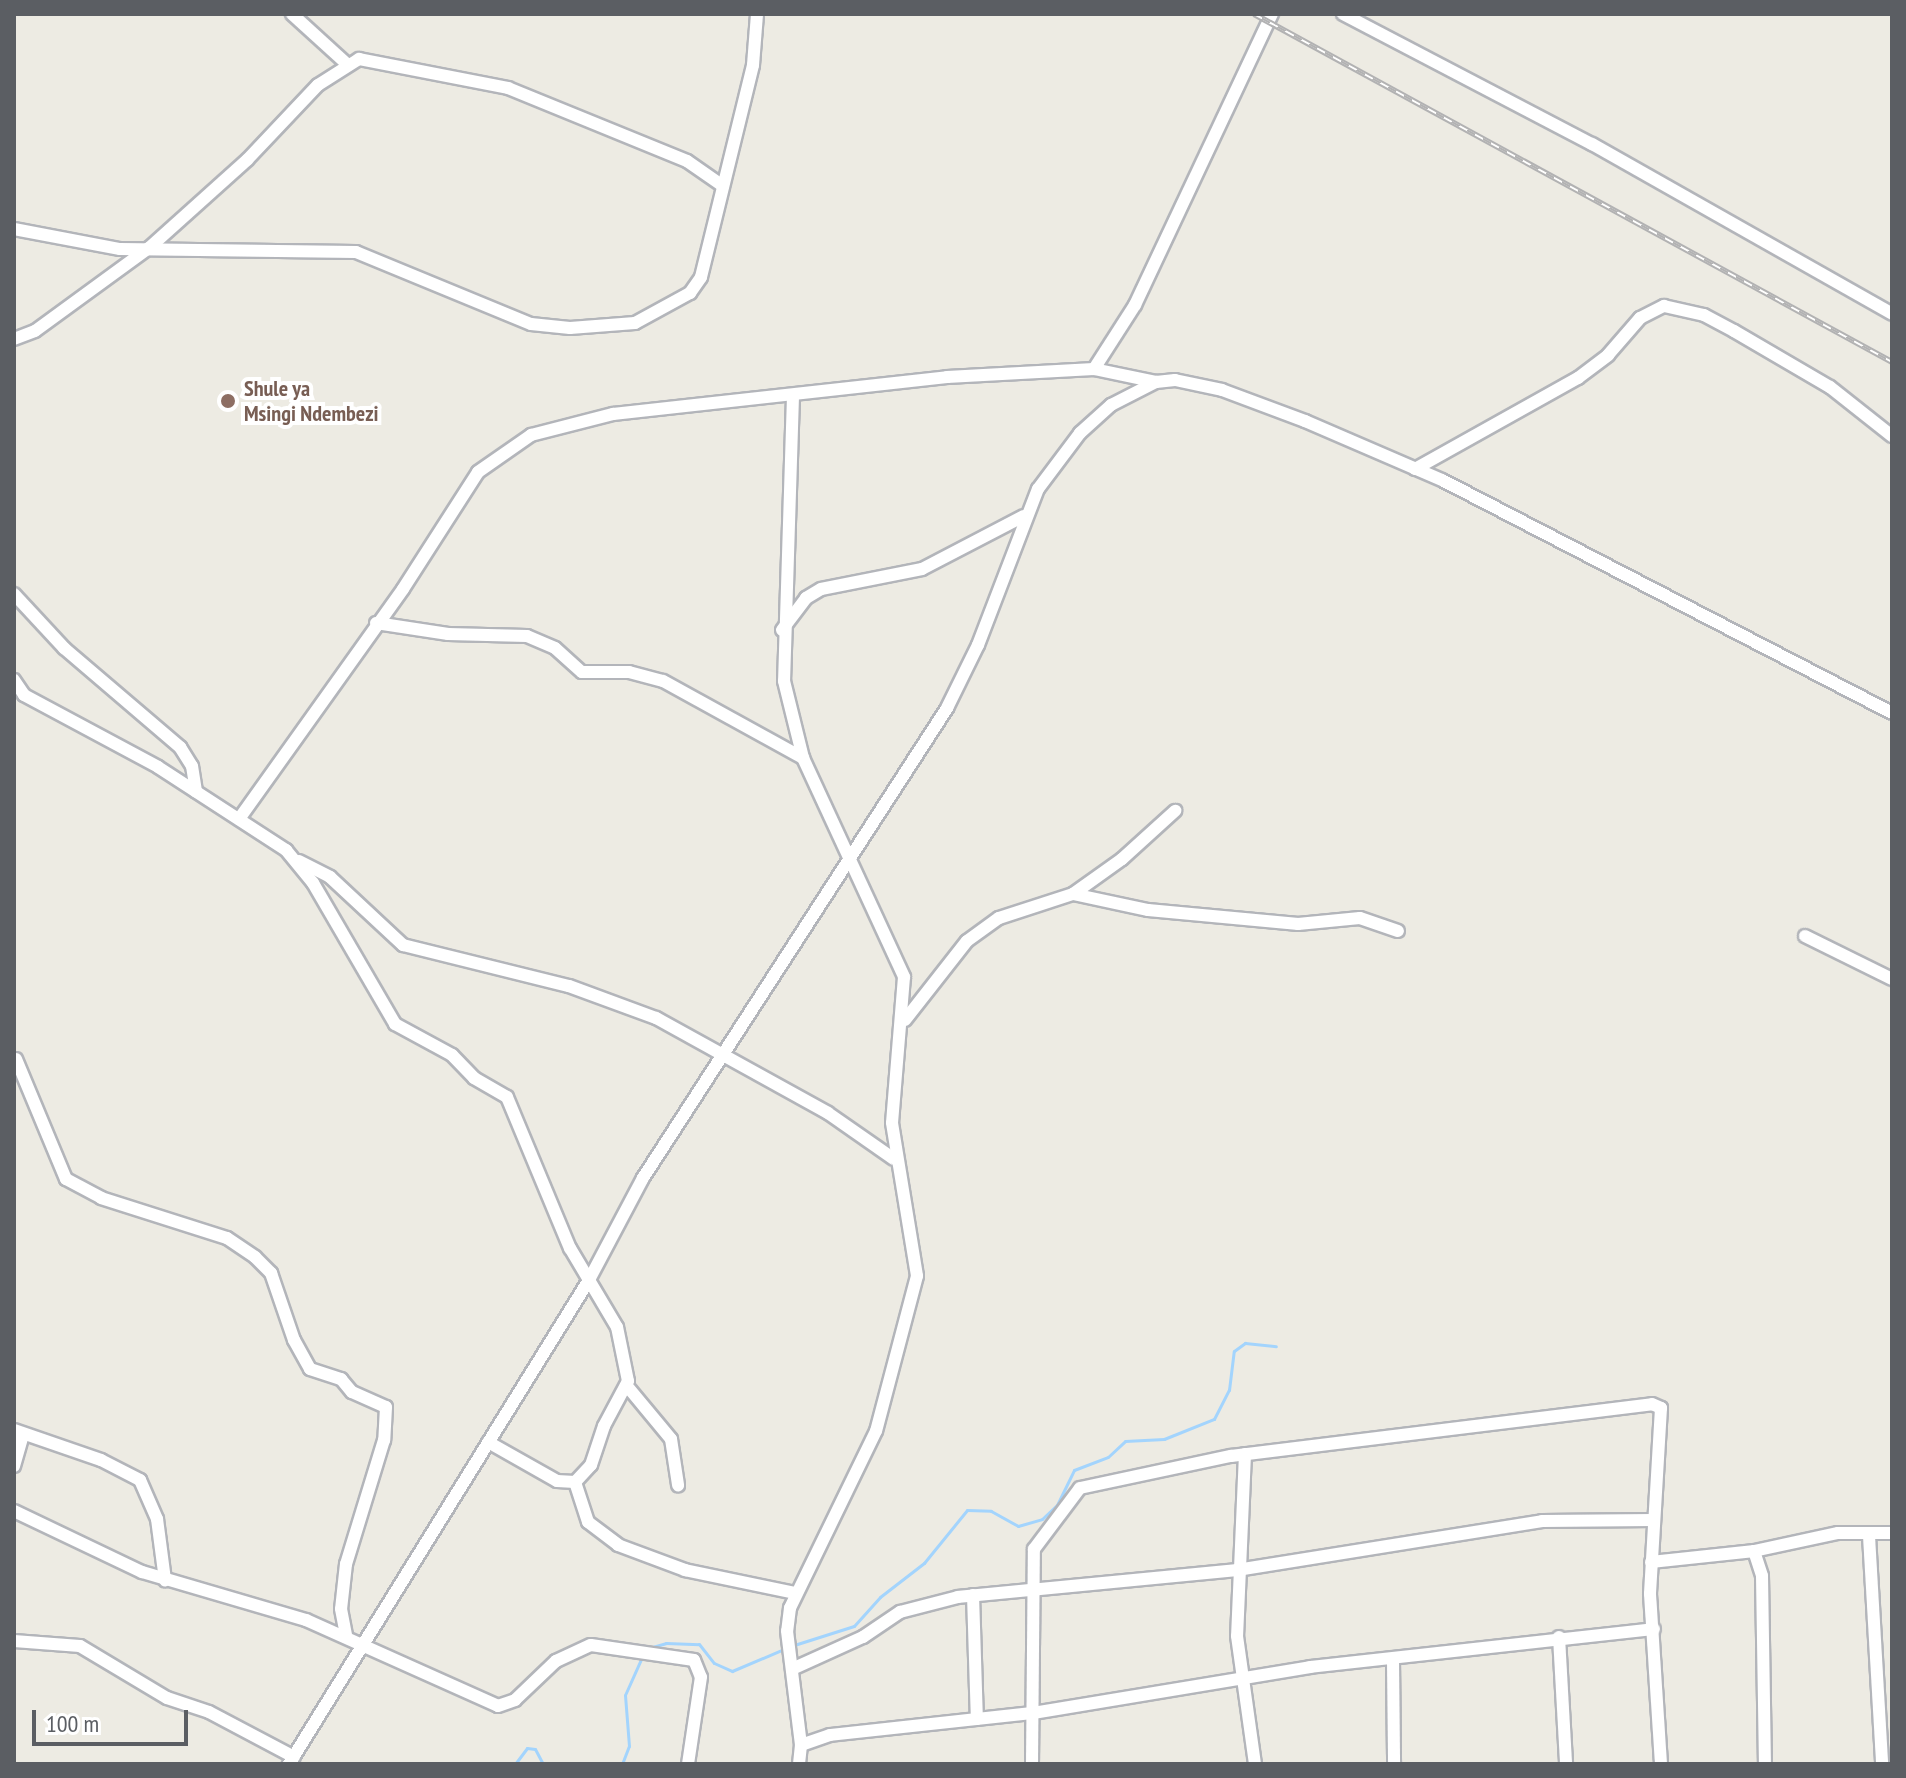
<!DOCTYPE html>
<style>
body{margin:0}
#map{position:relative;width:1906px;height:1778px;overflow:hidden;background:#edebe3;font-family:"PT Sans Narrow",sans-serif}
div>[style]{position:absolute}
.stream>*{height:3px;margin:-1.5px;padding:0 1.5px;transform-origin:1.5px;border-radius:1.5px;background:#a3d4fd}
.roads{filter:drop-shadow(2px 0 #b3b5ba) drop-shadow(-2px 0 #b3b5ba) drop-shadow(0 2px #b3b5ba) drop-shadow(0 -2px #b3b5ba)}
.street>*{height:12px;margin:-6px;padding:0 6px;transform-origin:6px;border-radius:6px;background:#fff}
.rail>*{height:6px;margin-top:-3px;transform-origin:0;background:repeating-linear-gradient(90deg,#fff 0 9px,#b2b2b3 0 18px);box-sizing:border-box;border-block:2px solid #b2b2b3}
.dots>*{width:22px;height:22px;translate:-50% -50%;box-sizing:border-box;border:4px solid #fff;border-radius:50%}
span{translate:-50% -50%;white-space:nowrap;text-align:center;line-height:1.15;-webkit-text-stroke:8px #fff;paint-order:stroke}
.education-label{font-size:22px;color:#785e54;font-weight:700}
.left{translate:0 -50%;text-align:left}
.frame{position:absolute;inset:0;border:16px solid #5b5e63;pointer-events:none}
.scale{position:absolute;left:32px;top:1710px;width:156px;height:36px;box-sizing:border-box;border:4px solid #5b5e63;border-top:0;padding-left:10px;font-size:24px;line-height:28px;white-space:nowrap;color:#5b5e63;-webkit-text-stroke:6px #fff;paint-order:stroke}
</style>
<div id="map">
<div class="stream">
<i style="left:791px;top:1646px;width:66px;rotate:-17.6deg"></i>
<i style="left:854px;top:1626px;width:39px;rotate:-48deg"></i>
<i style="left:880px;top:1597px;width:56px;rotate:-37.7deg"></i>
<i style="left:924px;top:1563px;width:68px;rotate:-50.9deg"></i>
<i style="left:967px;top:1510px;width:24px;rotate:2deg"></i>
<i style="left:991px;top:1511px;width:31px;rotate:29deg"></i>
<i style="left:1018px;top:1526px;width:25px;rotate:-16deg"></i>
<i style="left:1042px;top:1519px;width:21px;rotate:-43deg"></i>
<i style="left:1057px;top:1505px;width:39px;rotate:-64deg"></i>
<i style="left:1074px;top:1470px;width:36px;rotate:-21deg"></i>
<i style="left:1108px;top:1457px;width:23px;rotate:-43deg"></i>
<i style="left:1125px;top:1441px;width:39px;rotate:-3deg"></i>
<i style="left:1164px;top:1439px;width:54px;rotate:-21.8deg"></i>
<i style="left:1214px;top:1419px;width:33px;rotate:-63deg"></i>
<i style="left:1229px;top:1390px;width:39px;rotate:-83deg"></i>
<i style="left:1234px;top:1351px;width:14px;rotate:-36deg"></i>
<i style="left:1245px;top:1343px;width:31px;rotate:6deg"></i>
<i style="left:649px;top:1648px;width:18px;rotate:-16deg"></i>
<i style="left:666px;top:1643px;width:33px;rotate:2deg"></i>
<i style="left:699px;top:1644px;width:24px;rotate:52deg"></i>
<i style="left:714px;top:1663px;width:20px;rotate:24deg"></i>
<i style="left:732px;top:1671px;width:56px;rotate:-22.9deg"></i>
<i style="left:515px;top:1764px;width:20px;rotate:-53deg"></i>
<i style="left:527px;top:1748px;width:8px;rotate:7deg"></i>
<i style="left:535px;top:1749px;width:17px;rotate:62deg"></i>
<i style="left:622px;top:1764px;width:19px;rotate:-69deg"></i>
<i style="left:629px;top:1746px;width:51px;rotate:-94.5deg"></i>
<i style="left:625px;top:1695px;width:42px;rotate:-65.9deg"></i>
</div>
<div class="roads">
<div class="street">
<i style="left:292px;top:14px;width:74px;rotate:42.3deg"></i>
<i style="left:1343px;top:14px;width:281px;rotate:27.6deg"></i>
<i style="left:1592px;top:144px;width:345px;rotate:29.5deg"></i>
<i style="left:14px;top:229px;width:108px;rotate:10.7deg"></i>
<i style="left:120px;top:249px;width:236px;rotate:0.7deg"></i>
<i style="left:356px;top:252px;width:189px;rotate:22.4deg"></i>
<i style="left:531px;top:324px;width:39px;rotate:6deg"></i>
<i style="left:570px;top:328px;width:65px;rotate:-4.4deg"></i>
<i style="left:635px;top:323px;width:63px;rotate:-28.6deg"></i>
<i style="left:690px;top:293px;width:19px;rotate:-55deg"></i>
<i style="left:701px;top:277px;width:218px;rotate:-76.2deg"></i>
<i style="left:753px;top:65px;width:51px;rotate:-85.5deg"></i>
<i style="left:14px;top:339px;width:22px;rotate:-21deg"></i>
<i style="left:35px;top:331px;width:141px;rotate:-36.1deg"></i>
<i style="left:149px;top:248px;width:132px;rotate:-41.9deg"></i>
<i style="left:247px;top:160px;width:103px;rotate:-46.6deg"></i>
<i style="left:318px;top:85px;width:49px;rotate:-32.4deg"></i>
<i style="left:359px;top:59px;width:152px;rotate:11deg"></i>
<i style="left:508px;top:88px;width:193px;rotate:22.2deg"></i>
<i style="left:687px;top:161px;width:44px;rotate:34.8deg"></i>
<i style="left:1094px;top:369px;width:76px;rotate:-57.4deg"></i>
<i style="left:1135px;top:305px;width:322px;rotate:-64.8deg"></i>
<i style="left:793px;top:396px;width:285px;rotate:91.8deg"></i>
<i style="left:784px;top:681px;width:79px;rotate:76.1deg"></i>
<i style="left:803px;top:758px;width:241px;rotate:65.2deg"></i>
<i style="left:904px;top:977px;width:146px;rotate:94.7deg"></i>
<i style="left:892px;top:1123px;width:155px;rotate:80.7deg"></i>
<i style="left:917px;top:1276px;width:160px;rotate:104.8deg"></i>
<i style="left:876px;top:1431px;width:197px;rotate:115.9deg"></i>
<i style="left:790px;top:1608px;width:23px;rotate:97deg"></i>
<i style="left:787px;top:1631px;width:115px;rotate:83deg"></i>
<i style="left:1415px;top:469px;width:187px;rotate:-29.2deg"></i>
<i style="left:1578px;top:378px;width:38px;rotate:-37deg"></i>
<i style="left:1608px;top:355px;width:49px;rotate:-49.1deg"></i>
<i style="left:1640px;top:318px;width:27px;rotate:-27deg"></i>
<i style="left:1664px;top:306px;width:41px;rotate:12.7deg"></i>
<i style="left:1704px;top:315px;width:34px;rotate:28deg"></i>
<i style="left:1734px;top:331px;width:111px;rotate:30.3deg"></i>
<i style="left:1830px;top:387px;width:79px;rotate:38.3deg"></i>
<i style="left:14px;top:594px;width:74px;rotate:47.2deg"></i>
<i style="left:64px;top:648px;width:153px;rotate:40.5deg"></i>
<i style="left:180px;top:747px;width:22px;rotate:58deg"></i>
<i style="left:192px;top:766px;width:26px;rotate:81deg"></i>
<i style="left:376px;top:623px;width:73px;rotate:8.7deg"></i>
<i style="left:448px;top:634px;width:79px;rotate:1.5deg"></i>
<i style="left:527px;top:636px;width:30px;rotate:23deg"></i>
<i style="left:555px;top:648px;width:36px;rotate:42deg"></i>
<i style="left:582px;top:672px;width:47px"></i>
<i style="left:629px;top:672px;width:35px;rotate:15deg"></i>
<i style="left:663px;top:681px;width:160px;rotate:28.8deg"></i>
<i style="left:782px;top:630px;width:40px;rotate:-53deg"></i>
<i style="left:806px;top:598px;width:17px;rotate:-31deg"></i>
<i style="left:821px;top:589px;width:103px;rotate:-11.2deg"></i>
<i style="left:922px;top:569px;width:115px;rotate:-27.5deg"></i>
<i style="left:14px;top:680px;width:18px;rotate:56deg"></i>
<i style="left:24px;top:695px;width:152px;rotate:28.2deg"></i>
<i style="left:158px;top:767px;width:153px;rotate:33deg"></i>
<i style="left:286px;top:850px;width:43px;rotate:50.7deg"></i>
<i style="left:313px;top:883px;width:163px;rotate:59.8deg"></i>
<i style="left:395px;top:1024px;width:65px;rotate:28.5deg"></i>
<i style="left:452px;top:1055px;width:32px;rotate:46deg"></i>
<i style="left:474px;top:1078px;width:38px;rotate:30deg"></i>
<i style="left:507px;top:1097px;width:164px;rotate:67.4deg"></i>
<i style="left:570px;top:1248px;width:92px;rotate:59.3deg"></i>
<i style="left:617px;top:1327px;width:55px;rotate:78.5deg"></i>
<i style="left:628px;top:1381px;width:51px;rotate:118.1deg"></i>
<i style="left:604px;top:1426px;width:41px;rotate:108.4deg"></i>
<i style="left:591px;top:1465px;width:23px;rotate:133deg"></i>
<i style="left:575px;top:1482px;width:18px;rotate:-177deg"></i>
<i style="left:557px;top:1481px;width:79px;rotate:-150.5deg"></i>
<i style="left:239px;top:819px;width:282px;rotate:-54.5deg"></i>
<i style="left:403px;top:589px;width:139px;rotate:-57.3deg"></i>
<i style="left:478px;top:472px;width:65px;rotate:-34.9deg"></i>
<i style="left:531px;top:435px;width:85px;rotate:-14.4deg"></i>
<i style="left:613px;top:414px;width:336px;rotate:-6.3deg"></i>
<i style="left:947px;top:377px;width:147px;rotate:-3.1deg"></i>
<i style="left:1094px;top:369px;width:63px;rotate:11.8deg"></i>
<i style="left:299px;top:861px;width:35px;rotate:27deg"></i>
<i style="left:330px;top:877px;width:100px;rotate:43deg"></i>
<i style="left:403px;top:945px;width:171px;rotate:13.9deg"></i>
<i style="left:569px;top:986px;width:93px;rotate:20.2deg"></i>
<i style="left:656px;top:1018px;width:196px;rotate:28.9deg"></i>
<i style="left:828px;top:1113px;width:80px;rotate:34.9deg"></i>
<i style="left:1073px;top:894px;width:77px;rotate:12deg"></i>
<i style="left:1148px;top:910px;width:151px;rotate:5.3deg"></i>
<i style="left:1298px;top:924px;width:62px;rotate:-5.5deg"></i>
<i style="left:1360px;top:918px;width:40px;rotate:18.9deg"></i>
<i style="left:1805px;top:936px;width:97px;rotate:26.3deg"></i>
<i style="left:905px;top:1020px;width:100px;rotate:-51.9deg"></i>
<i style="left:967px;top:941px;width:39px;rotate:-36deg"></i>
<i style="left:999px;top:918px;width:78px;rotate:-18deg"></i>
<i style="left:1073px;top:894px;width:60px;rotate:-35.5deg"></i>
<i style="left:1122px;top:859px;width:72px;rotate:-42.2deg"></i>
<i style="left:16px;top:1059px;width:130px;rotate:67.4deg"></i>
<i style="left:66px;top:1179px;width:40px;rotate:28deg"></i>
<i style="left:101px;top:1198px;width:132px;rotate:17.6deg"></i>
<i style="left:227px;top:1238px;width:34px;rotate:34deg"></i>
<i style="left:255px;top:1257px;width:23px;rotate:45deg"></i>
<i style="left:271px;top:1273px;width:71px;rotate:71.1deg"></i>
<i style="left:294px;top:1340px;width:33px;rotate:61deg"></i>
<i style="left:310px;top:1369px;width:33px;rotate:18deg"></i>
<i style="left:341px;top:1379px;width:17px;rotate:50deg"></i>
<i style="left:352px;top:1392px;width:37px;rotate:24deg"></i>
<i style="left:386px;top:1407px;width:33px;rotate:93deg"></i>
<i style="left:384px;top:1440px;width:130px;rotate:107deg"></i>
<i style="left:346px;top:1564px;width:45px;rotate:96.3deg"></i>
<i style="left:341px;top:1609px;width:26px;rotate:79deg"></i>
<i style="left:627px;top:1386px;width:69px;rotate:50.3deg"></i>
<i style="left:671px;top:1439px;width:47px;rotate:81.3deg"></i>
<i style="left:14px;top:1430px;width:92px;rotate:19deg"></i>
<i style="left:101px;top:1460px;width:44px;rotate:27.1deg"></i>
<i style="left:140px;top:1480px;width:43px;rotate:66.4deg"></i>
<i style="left:157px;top:1519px;width:62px;rotate:82.5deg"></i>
<i style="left:1245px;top:1454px;width:182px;rotate:92.5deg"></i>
<i style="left:1237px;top:1636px;width:129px;rotate:82deg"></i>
<i style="left:14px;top:1466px;width:33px;rotate:-74deg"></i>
<i style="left:575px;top:1482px;width:42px;rotate:72deg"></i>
<i style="left:588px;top:1522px;width:38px;rotate:37deg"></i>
<i style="left:618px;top:1545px;width:72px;rotate:20.5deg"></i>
<i style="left:685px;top:1570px;width:112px;rotate:11.8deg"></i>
<i style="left:14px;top:1511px;width:142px;rotate:25.5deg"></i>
<i style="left:142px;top:1572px;width:171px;rotate:16.3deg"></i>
<i style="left:306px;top:1620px;width:210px;rotate:24.1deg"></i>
<i style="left:498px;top:1706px;width:18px;rotate:-19deg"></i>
<i style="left:515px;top:1700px;width:57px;rotate:-43.6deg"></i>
<i style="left:556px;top:1661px;width:38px;rotate:-25deg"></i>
<i style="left:591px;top:1645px;width:104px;rotate:8.3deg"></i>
<i style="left:694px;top:1660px;width:18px;rotate:68deg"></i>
<i style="left:701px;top:1677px;width:88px;rotate:98.5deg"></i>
<i style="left:1869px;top:1536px;width:228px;rotate:86.7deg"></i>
<i style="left:1754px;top:1551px;width:26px;rotate:72deg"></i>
<i style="left:1762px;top:1576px;width:188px;rotate:89.1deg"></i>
<i style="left:1651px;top:1562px;width:104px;rotate:-6.1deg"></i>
<i style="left:1754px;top:1551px;width:86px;rotate:-12.1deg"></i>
<i style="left:1838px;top:1533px;width:54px"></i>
<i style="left:973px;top:1595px;width:124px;rotate:88.2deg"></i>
<i style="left:1559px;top:1637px;width:127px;rotate:86.8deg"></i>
<i style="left:14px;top:1641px;width:66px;rotate:4.3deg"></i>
<i style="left:80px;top:1646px;width:101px;rotate:30.9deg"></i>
<i style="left:167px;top:1698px;width:44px;rotate:18.4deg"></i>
<i style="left:209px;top:1712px;width:96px;rotate:27.9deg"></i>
<i style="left:1393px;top:1661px;width:103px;rotate:89.4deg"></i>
<i style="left:792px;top:1669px;width:78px;rotate:-24.3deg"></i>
<i style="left:863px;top:1637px;width:45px;rotate:-34deg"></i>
<i style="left:900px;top:1612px;width:60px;rotate:-14.5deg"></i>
<i style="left:958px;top:1597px;width:280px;rotate:-5.5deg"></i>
<i style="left:1237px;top:1570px;width:309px;rotate:-9.1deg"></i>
<i style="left:1542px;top:1521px;width:112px;rotate:-0.5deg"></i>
<i style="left:289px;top:1764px;width:569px;rotate:-58.21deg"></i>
<i style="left:589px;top:1280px;width:115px;rotate:-62.1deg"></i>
<i style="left:643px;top:1178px;width:560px;rotate:-57.1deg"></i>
<i style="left:947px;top:708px;width:70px;rotate:-63.8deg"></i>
<i style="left:978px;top:645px;width:167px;rotate:-69deg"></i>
<i style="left:1038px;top:489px;width:70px;rotate:-53.1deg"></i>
<i style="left:1080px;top:433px;width:42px;rotate:-42.1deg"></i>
<i style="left:1111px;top:405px;width:51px;rotate:-27.1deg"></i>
<i style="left:1156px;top:382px;width:19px;rotate:-6deg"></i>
<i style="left:1175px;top:380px;width:48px;rotate:12deg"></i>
<i style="left:1222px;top:390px;width:89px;rotate:20.5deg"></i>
<i style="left:1305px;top:421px;width:149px;rotate:23.3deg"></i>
<i style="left:1442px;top:480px;width:507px;rotate:27.37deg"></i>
<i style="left:799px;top:1764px;width:19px;rotate:-84deg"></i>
<i style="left:801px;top:1745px;width:31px;rotate:-19deg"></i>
<i style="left:830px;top:1735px;width:204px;rotate:-6.2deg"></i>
<i style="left:1033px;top:1713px;width:281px;rotate:-9.4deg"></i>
<i style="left:1310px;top:1667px;width:346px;rotate:-6.3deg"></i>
<i style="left:1032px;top:1764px;width:215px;rotate:-89.5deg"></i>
<i style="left:1034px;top:1549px;width:76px;rotate:-53deg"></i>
<i style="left:1080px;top:1488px;width:154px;rotate:-12deg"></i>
<i style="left:1231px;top:1456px;width:424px;rotate:-7deg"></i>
<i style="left:1652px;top:1404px;width:10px;rotate:24deg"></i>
<i style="left:1661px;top:1408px;width:186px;rotate:93.4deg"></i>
<i style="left:1650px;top:1594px;width:170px;rotate:86.3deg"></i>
</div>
</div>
<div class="rail">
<i style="left:1254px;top:14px;width:727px;rotate:28.61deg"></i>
</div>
<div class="dots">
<i style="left:228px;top:401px;background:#8d6e63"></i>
</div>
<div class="education-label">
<span class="left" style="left:244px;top:401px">Shule ya<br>Msingi Ndembezi</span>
</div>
<div class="frame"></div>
<div class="scale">100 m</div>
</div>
